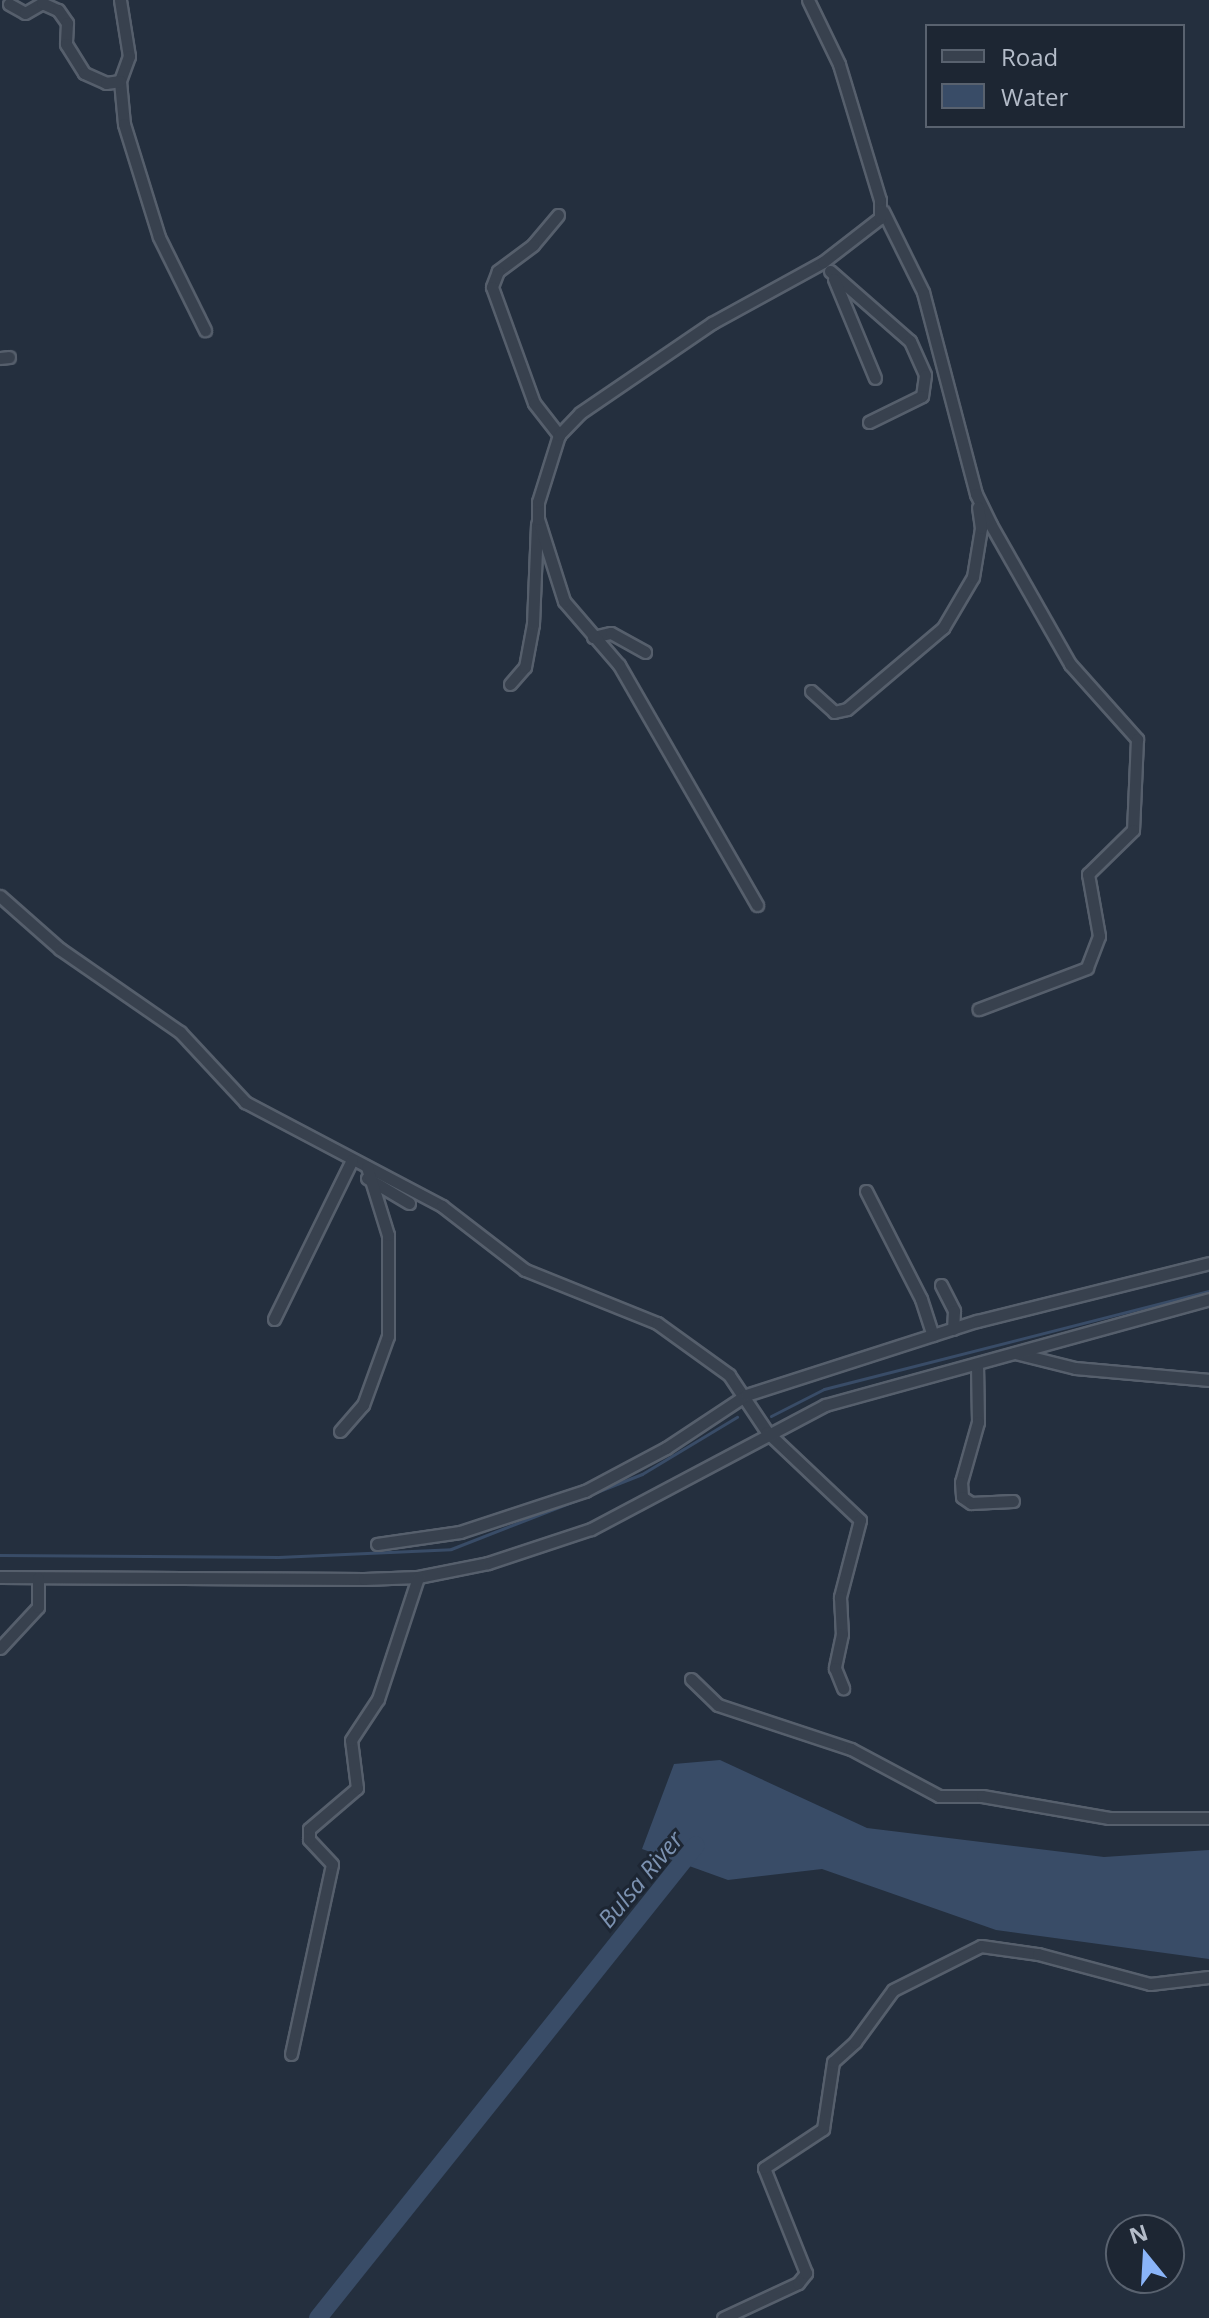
<!DOCTYPE html>
<style>
body{margin:0}
#map{position:relative;width:1209px;height:2318px;overflow:hidden;background:#242f3e;font-family:"Open Sans",sans-serif}
div>[style]{position:absolute}
.water>*{inset:0;background:#394c67}
.stream>*{height:3px;margin:-1.5px;padding:0 1.5px;transform-origin:1.5px;border-radius:1.5px;background:#394c67}
.river>*{height:18px;margin:-9px;padding:0 9px;transform-origin:9px;border-radius:9px;background:#394c67}
.roads{filter:drop-shadow(2px 0 #565f6c) drop-shadow(-2px 0 #565f6c) drop-shadow(0 2px #565f6c) drop-shadow(0 -2px #565f6c)}
.minor>*{height:11px;margin:-5.5px;padding:0 5.5px;transform-origin:5.5px;border-radius:5.5px;background:#38414e}
span{translate:-50% -50%;white-space:nowrap;text-align:center;line-height:1.15;-webkit-text-stroke:6px #1d2633;paint-order:stroke}
.water-label{font-size:24px;color:#7c92b1;font-style:italic}
.legend{position:absolute;left:925px;top:24px;width:260px;height:104px;box-sizing:border-box;background:#1d2633;border:2px solid #59626f;margin:0;padding:10px 14px;list-style:none;font-size:24px;color:#b4bcc9}
.legend li{display:flex;align-items:center;gap:16px;height:40px}
.legend b{width:40px;border:2px solid #59626f}
.north{position:absolute;left:1105px;top:2214px;width:80px;height:80px;box-sizing:border-box;background:#1d2633;border:2px solid #59626f;border-radius:50%;rotate:342deg;font-size:22px;font-weight:700;line-height:32px;text-align:center;color:#b4bcc9}
.north::after{content:'';display:block;margin:auto;width:28px;height:36px;background:#8ab4f8;clip-path:polygon(50% 0,100% 100%,50% 72%,0 100%)}
</style>
<div id="map">
<div class="water">
<i style="clip-path:polygon(720px 1760px,867px 1828px,1104px 1857px,1209px 1850px,1209px 1959px,996px 1930px,822px 1869px,728px 1880px,642px 1849px,674px 1764px)"></i>
</div>
<div class="stream">
<i style="left:771px;top:1416px;width:59px;rotate:-27deg"></i>
<i style="left:824px;top:1389px;width:397px;rotate:-14.3deg"></i>
<i style="left:589px;top:1495px;width:57px;rotate:-21.6deg"></i>
<i style="left:642px;top:1474px;width:111px;rotate:-31deg"></i>
<i style="left:0;top:1555px;width:278px;rotate:0.4deg"></i>
<i style="left:278px;top:1557px;width:173px;rotate:-2.6deg"></i>
<i style="left:451px;top:1549px;width:141px;rotate:-21.3deg"></i>
</div>
<div class="river">
<i style="left:318px;top:2318px;width:605px;rotate:-51.37deg"></i>
</div>
<div class="roads">
<div class="minor">
<i style="left:120px;top:0;width:57px;rotate:80.9deg"></i>
<i style="left:129px;top:56px;width:27px;rotate:110deg"></i>
<i style="left:120px;top:81px;width:43px;rotate:84.7deg"></i>
<i style="left:124px;top:124px;width:118px;rotate:72.8deg"></i>
<i style="left:159px;top:237px;width:104px;rotate:63.7deg"></i>
<i style="left:9px;top:4px;width:18px;rotate:29deg"></i>
<i style="left:25px;top:13px;width:20px;rotate:-30deg"></i>
<i style="left:42px;top:3px;width:17px;rotate:24deg"></i>
<i style="left:58px;top:10px;width:16px;rotate:55deg"></i>
<i style="left:67px;top:23px;width:21px;rotate:93deg"></i>
<i style="left:66px;top:44px;width:34px;rotate:58deg"></i>
<i style="left:84px;top:73px;width:24px;rotate:24deg"></i>
<i style="left:106px;top:83px;width:14px;rotate:-8deg"></i>
<i style="left:883px;top:211px;width:90px;rotate:63.7deg"></i>
<i style="left:923px;top:292px;width:209px;rotate:75.3deg"></i>
<i style="left:976px;top:494px;width:34px;rotate:64deg"></i>
<i style="left:991px;top:525px;width:160px;rotate:60.4deg"></i>
<i style="left:1070px;top:664px;width:101px;rotate:48.2deg"></i>
<i style="left:1137px;top:739px;width:91px;rotate:92.5deg"></i>
<i style="left:1133px;top:830px;width:63px;rotate:135.6deg"></i>
<i style="left:1088px;top:874px;width:63px;rotate:79.9deg"></i>
<i style="left:1099px;top:936px;width:34px;rotate:111deg"></i>
<i style="left:1087px;top:968px;width:116px;rotate:159.2deg"></i>
<i style="left:558px;top:215px;width:39px;rotate:130deg"></i>
<i style="left:533px;top:245px;width:44px;rotate:143.4deg"></i>
<i style="left:498px;top:271px;width:17px;rotate:111deg"></i>
<i style="left:492px;top:287px;width:123px;rotate:70.1deg"></i>
<i style="left:534px;top:403px;width:41px;rotate:52deg"></i>
<i style="left:830px;top:271px;width:106px;rotate:41.2deg"></i>
<i style="left:910px;top:341px;width:37px;rotate:66deg"></i>
<i style="left:925px;top:375px;width:21px;rotate:98deg"></i>
<i style="left:922px;top:396px;width:59px;rotate:153.9deg"></i>
<i style="left:834px;top:279px;width:107px;rotate:67.5deg"></i>
<i style="left:0;top:358px;width:9px;rotate:-6deg"></i>
<i style="left:593px;top:637px;width:18px;rotate:-13deg"></i>
<i style="left:611px;top:633px;width:39px;rotate:29deg"></i>
<i style="left:510px;top:684px;width:23px;rotate:-49deg"></i>
<i style="left:525px;top:667px;width:44px;rotate:-79.5deg"></i>
<i style="left:533px;top:624px;width:100px;rotate:-87.7deg"></i>
<i style="left:811px;top:691px;width:31px;rotate:42deg"></i>
<i style="left:834px;top:712px;width:13px;rotate:-13deg"></i>
<i style="left:847px;top:709px;width:126px;rotate:-40.2deg"></i>
<i style="left:943px;top:628px;width:59px;rotate:-59.5deg"></i>
<i style="left:973px;top:577px;width:50px;rotate:-80.7deg"></i>
<i style="left:981px;top:528px;width:21px;rotate:-98deg"></i>
<i style="left:0;top:896px;width:80px;rotate:41.5deg"></i>
<i style="left:60px;top:949px;width:146px;rotate:34.7deg"></i>
<i style="left:180px;top:1032px;width:96px;rotate:47.1deg"></i>
<i style="left:245px;top:1102px;width:223px;rotate:27.8deg"></i>
<i style="left:442px;top:1206px;width:105px;rotate:37.6deg"></i>
<i style="left:525px;top:1270px;width:142px;rotate:21.9deg"></i>
<i style="left:657px;top:1323px;width:89px;rotate:35.8deg"></i>
<i style="left:729px;top:1375px;width:69px;rotate:56.3deg"></i>
<i style="left:767px;top:1432px;width:128px;rotate:43.4deg"></i>
<i style="left:860px;top:1520px;width:80px;rotate:104.6deg"></i>
<i style="left:840px;top:1597px;width:37px;rotate:87deg"></i>
<i style="left:842px;top:1634px;width:35px;rotate:102deg"></i>
<i style="left:835px;top:1668px;width:22px;rotate:68deg"></i>
<i style="left:757px;top:905px;width:277px;rotate:-119.9deg"></i>
<i style="left:619px;top:665px;width:84px;rotate:-130.7deg"></i>
<i style="left:564px;top:601px;width:86px;rotate:-107.6deg"></i>
<i style="left:538px;top:519px;width:17px;rotate:-90deg"></i>
<i style="left:538px;top:502px;width:70px;rotate:-72.6deg"></i>
<i style="left:559px;top:435px;width:30px;rotate:-46deg"></i>
<i style="left:580px;top:413px;width:160px;rotate:-34.3deg"></i>
<i style="left:712px;top:323px;width:127px;rotate:-28.8deg"></i>
<i style="left:823px;top:262px;width:72px;rotate:-37.7deg"></i>
<i style="left:880px;top:218px;width:18px;rotate:-90deg"></i>
<i style="left:880px;top:200px;width:142px;rotate:-106.8deg"></i>
<i style="left:839px;top:64px;width:71px;rotate:-115.8deg"></i>
<i style="left:367px;top:1178px;width:49px;rotate:30.8deg"></i>
<i style="left:866px;top:1191px;width:121px;rotate:63deg"></i>
<i style="left:921px;top:1299px;width:38px;rotate:72deg"></i>
<i style="left:941px;top:1285px;width:29px;rotate:63deg"></i>
<i style="left:954px;top:1311px;width:18px;rotate:93deg"></i>
<i style="left:274px;top:1319px;width:177px;rotate:-63.9deg"></i>
<i style="left:1015px;top:1353px;width:62px;rotate:14deg"></i>
<i style="left:1075px;top:1368px;width:135px;rotate:5.1deg"></i>
<i style="left:977px;top:1364px;width:58px;rotate:89deg"></i>
<i style="left:978px;top:1422px;width:62px;rotate:105.8deg"></i>
<i style="left:961px;top:1482px;width:15px;rotate:86deg"></i>
<i style="left:962px;top:1497px;width:11px;rotate:34deg"></i>
<i style="left:971px;top:1503px;width:42px;rotate:-2.7deg"></i>
<i style="left:340px;top:1431px;width:35px;rotate:-49deg"></i>
<i style="left:363px;top:1405px;width:73px;rotate:-70.1deg"></i>
<i style="left:388px;top:1336px;width:101px;rotate:-90deg"></i>
<i style="left:388px;top:1235px;width:71px;rotate:-107.2deg"></i>
<i style="left:377px;top:1544px;width:84px;rotate:-8.2deg"></i>
<i style="left:460px;top:1532px;width:132px;rotate:-18.2deg"></i>
<i style="left:585px;top:1491px;width:92px;rotate:-28deg"></i>
<i style="left:666px;top:1448px;width:96px;rotate:-33.5deg"></i>
<i style="left:746px;top:1395px;width:243px;rotate:-17.8deg"></i>
<i style="left:977px;top:1321px;width:239px;rotate:-14deg"></i>
<i style="left:0;top:1577px;width:364px;rotate:0.3deg"></i>
<i style="left:364px;top:1579px;width:54px;rotate:-2.1deg"></i>
<i style="left:418px;top:1577px;width:71px;rotate:-11.3deg"></i>
<i style="left:488px;top:1563px;width:108px;rotate:-18.3deg"></i>
<i style="left:591px;top:1529px;width:265px;rotate:-27.9deg"></i>
<i style="left:825px;top:1405px;width:398px;rotate:-15.4deg"></i>
<i style="left:0;top:1648px;width:56px;rotate:-47.2deg"></i>
<i style="left:38px;top:1607px;width:29px;rotate:-90deg"></i>
<i style="left:691px;top:1679px;width:37px;rotate:44deg"></i>
<i style="left:718px;top:1705px;width:140px;rotate:18.3deg"></i>
<i style="left:851px;top:1749px;width:100px;rotate:28.1deg"></i>
<i style="left:939px;top:1796px;width:43px"></i>
<i style="left:982px;top:1796px;width:129px;rotate:9.8deg"></i>
<i style="left:1109px;top:1818px;width:100px"></i>
<i style="left:291px;top:2054px;width:194px;rotate:-77.8deg"></i>
<i style="left:332px;top:1864px;width:34px;rotate:-133deg"></i>
<i style="left:309px;top:1839px;width:10px;rotate:-90deg"></i>
<i style="left:309px;top:1829px;width:63px;rotate:-40.5deg"></i>
<i style="left:357px;top:1788px;width:48px;rotate:-97.1deg"></i>
<i style="left:351px;top:1740px;width:49px;rotate:-56.6deg"></i>
<i style="left:378px;top:1699px;width:128px;rotate:-71.8deg"></i>
<i style="left:723px;top:2318px;width:83px;rotate:-25deg"></i>
<i style="left:798px;top:2283px;width:13px;rotate:-51deg"></i>
<i style="left:806px;top:2273px;width:113px;rotate:-111.8deg"></i>
<i style="left:764px;top:2168px;width:71px;rotate:-33.5deg"></i>
<i style="left:823px;top:2129px;width:68px;rotate:-81.5deg"></i>
<i style="left:833px;top:2062px;width:30px;rotate:-42deg"></i>
<i style="left:855px;top:2042px;width:64px;rotate:-53.8deg"></i>
<i style="left:893px;top:1990px;width:98px;rotate:-26.6deg"></i>
<i style="left:981px;top:1946px;width:58px;rotate:8deg"></i>
<i style="left:1038px;top:1954px;width:116px;rotate:15deg"></i>
<i style="left:1150px;top:1984px;width:59px;rotate:-6.8deg"></i>
</div>
</div>
<div class="water-label">
<span style="left:640px;top:1879px;rotate:-50deg">Bulsa River</span>
</div>
<ul class="legend">
<li><b style="height:10px;background:#38414e"></b>Road</li>
<li><b style="height:22px;background:#394c67"></b>Water</li>
</ul>
<div class="north">N</div>
</div>
